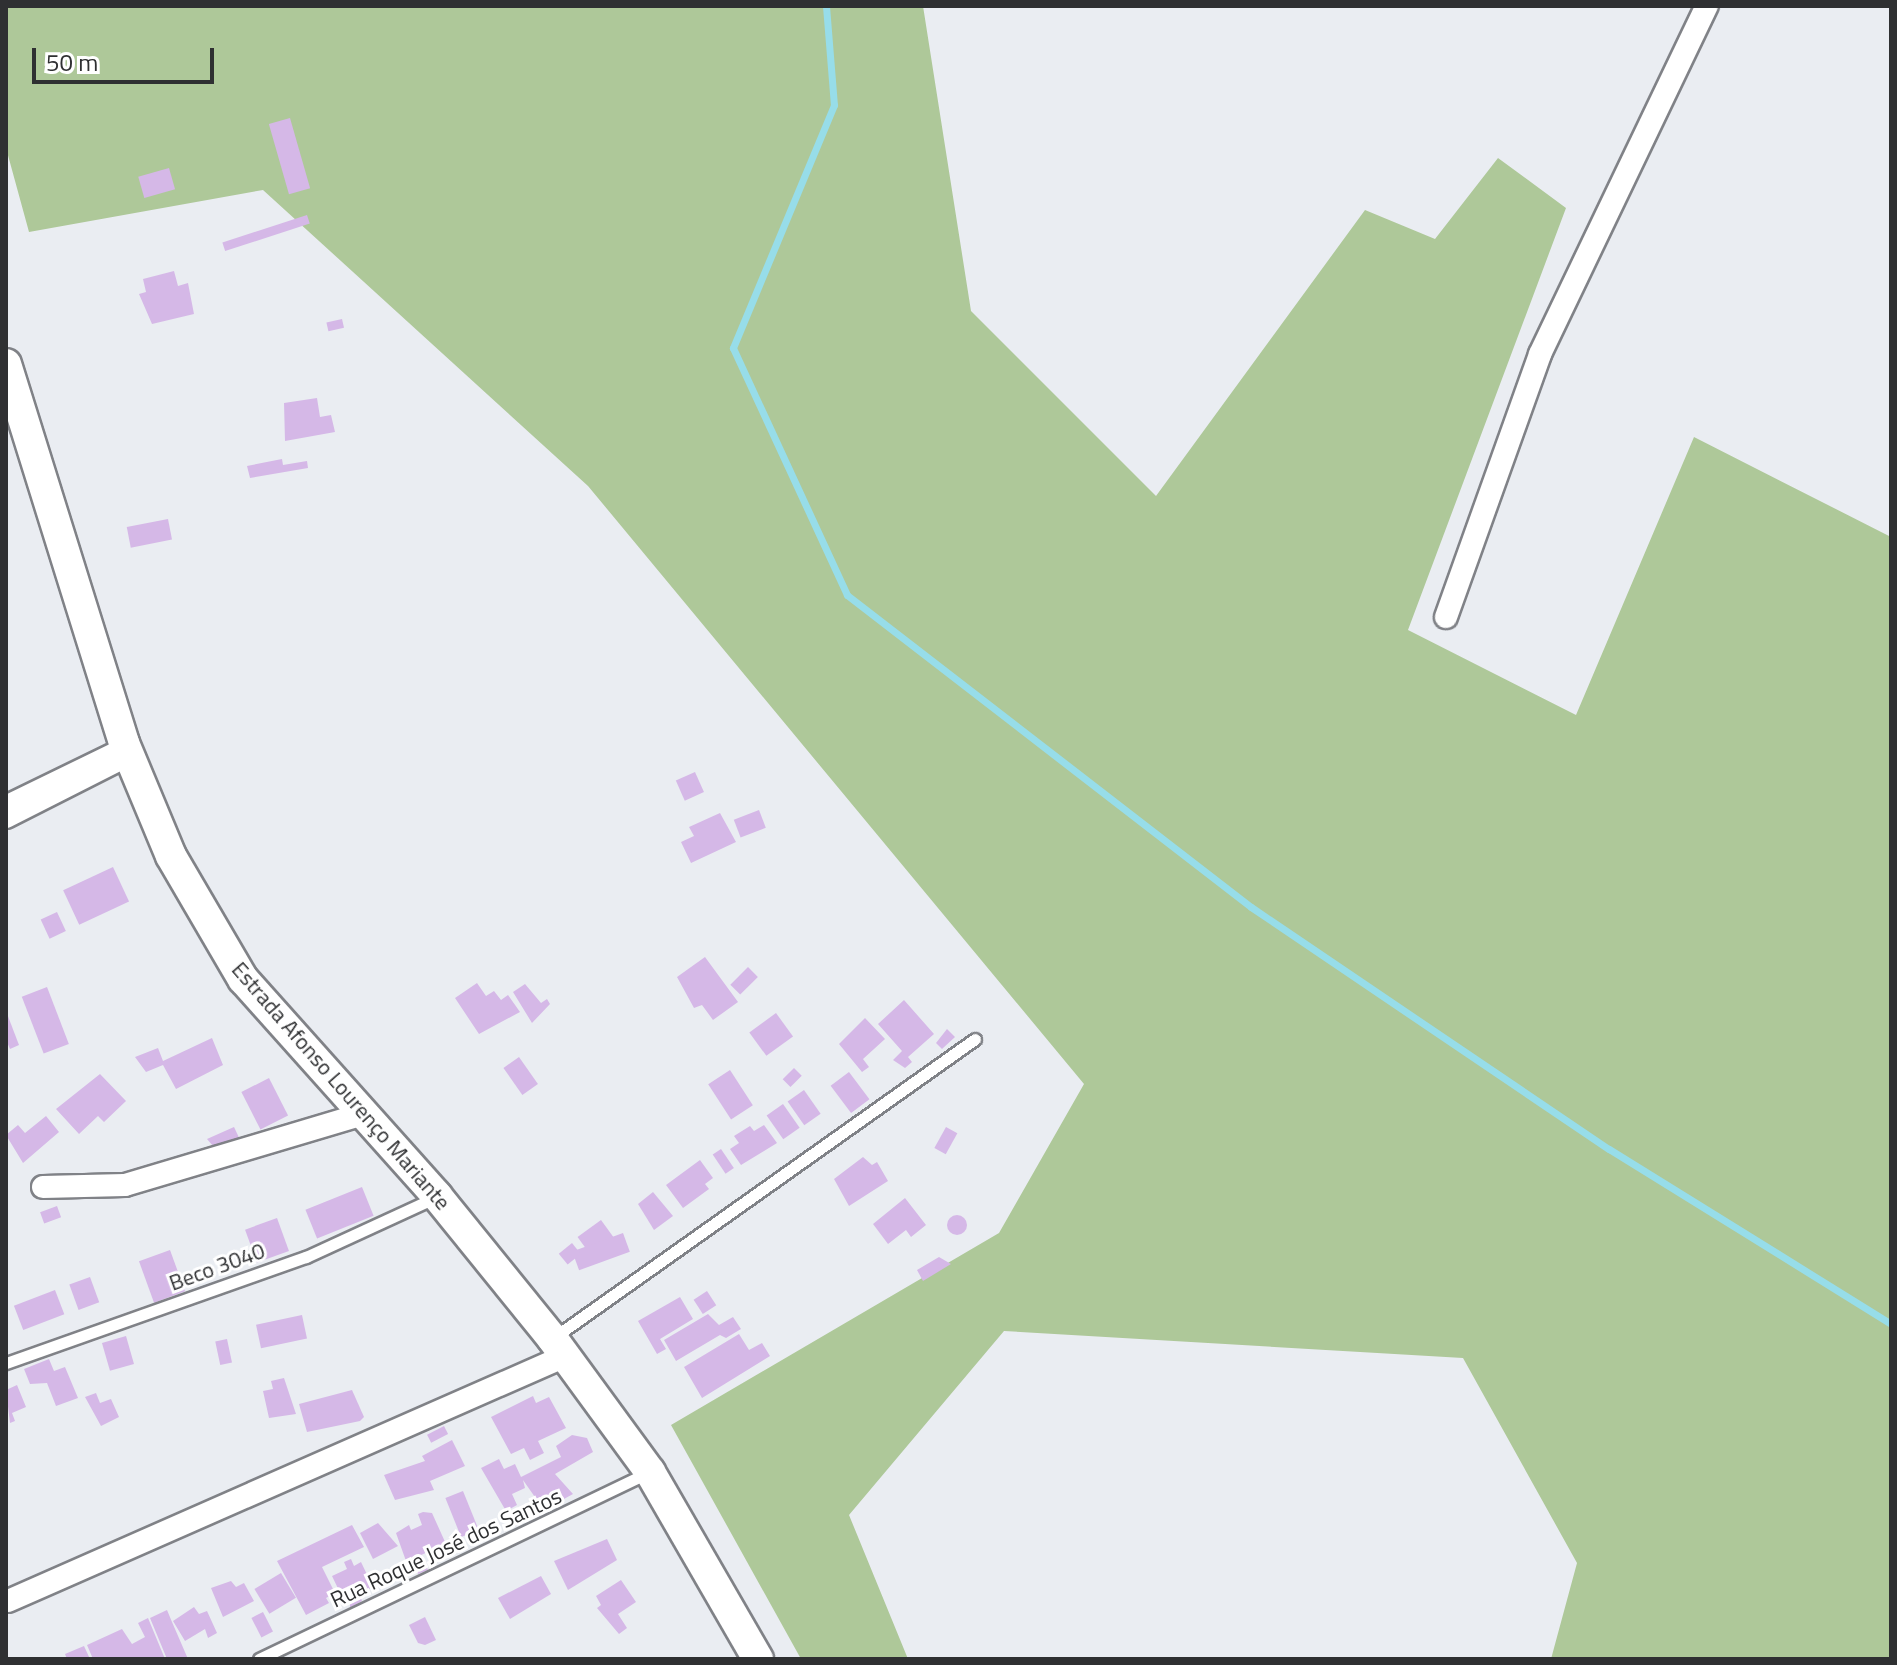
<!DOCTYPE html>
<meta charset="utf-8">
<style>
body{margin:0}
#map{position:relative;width:1897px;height:1665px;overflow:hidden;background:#eaedf2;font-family:"Titillium Web",sans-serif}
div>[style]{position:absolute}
.forest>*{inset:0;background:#aec899}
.stream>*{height:7px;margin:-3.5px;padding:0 3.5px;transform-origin:3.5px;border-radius:3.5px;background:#97dde9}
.building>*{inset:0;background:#d5b8e7;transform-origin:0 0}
.round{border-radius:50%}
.roads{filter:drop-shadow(2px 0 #808287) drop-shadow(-2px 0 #808287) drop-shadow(0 2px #808287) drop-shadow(0 -2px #808287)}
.service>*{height:11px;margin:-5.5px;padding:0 5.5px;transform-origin:5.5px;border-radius:5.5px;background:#fff}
.minor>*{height:22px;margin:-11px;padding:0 11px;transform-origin:11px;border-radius:11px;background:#fff}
.secondary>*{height:30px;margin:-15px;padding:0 15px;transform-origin:15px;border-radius:15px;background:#fff}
span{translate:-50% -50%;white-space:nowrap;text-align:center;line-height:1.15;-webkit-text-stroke:6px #fff;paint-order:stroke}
.street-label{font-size:22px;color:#2f3032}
.frame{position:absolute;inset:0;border:8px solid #2f3032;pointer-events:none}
.scale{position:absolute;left:32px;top:48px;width:182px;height:36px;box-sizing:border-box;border:4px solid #2f3032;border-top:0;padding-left:10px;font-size:24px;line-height:28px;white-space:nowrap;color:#2f3032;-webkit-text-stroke:6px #fff;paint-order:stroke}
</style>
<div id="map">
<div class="forest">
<i style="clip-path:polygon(6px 6px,923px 6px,971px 311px,1156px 496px,1365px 210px,1435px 239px,1498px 158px,1566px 208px,1408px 630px,1576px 715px,1694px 437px,1891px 537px,1891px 1659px,1551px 1659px,1577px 1563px,1463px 1358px,1004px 1331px,849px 1515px,908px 1659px,801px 1659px,671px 1425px,999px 1233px,1084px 1084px,588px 486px,263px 190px,29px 232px,6px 148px)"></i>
</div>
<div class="stream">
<i style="left:826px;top:6px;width:99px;rotate:85.4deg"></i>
<i style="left:834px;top:105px;width:263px;rotate:112.6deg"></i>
<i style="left:733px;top:348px;width:272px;rotate:65.2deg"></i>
<i style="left:847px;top:595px;width:510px;rotate:37.68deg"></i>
<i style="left:1251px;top:907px;width:432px;rotate:34.1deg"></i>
<i style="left:1609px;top:1149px;width:332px;rotate:31.8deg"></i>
</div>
<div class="building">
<i style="left:290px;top:118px;width:73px;height:22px;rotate:74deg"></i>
<i style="left:169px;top:168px;width:22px;height:32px;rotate:74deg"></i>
<i style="left:307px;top:215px;width:9px;height:89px;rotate:72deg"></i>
<i style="clip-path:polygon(174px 271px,178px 286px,188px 283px,194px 314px,152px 324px,139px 294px,146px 292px,143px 279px)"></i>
<i style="left:342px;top:319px;width:9px;height:16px;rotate:77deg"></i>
<i style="clip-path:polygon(317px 398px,320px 417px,331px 415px,335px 432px,285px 441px,284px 403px)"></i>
<i style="clip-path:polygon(282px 459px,283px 465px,307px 461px,308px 468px,250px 478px,247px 466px)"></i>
<i style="left:168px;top:519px;width:21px;height:42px;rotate:79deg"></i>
<i style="left:695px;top:772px;width:22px;height:21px;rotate:66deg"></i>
<i style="left:759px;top:810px;width:19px;height:27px;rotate:69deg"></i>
<i style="clip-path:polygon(720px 813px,736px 842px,691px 863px,681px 842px,694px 836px,689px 827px)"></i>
<i style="left:113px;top:867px;width:38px;height:55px;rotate:65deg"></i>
<i style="left:57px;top:912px;width:21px;height:18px;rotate:65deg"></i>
<i style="clip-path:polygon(705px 957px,738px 1002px,713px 1020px,702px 1005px,694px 1008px,677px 977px)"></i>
<i style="left:748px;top:967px;width:14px;height:25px;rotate:45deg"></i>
<i style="clip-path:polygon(477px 983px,486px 996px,494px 991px,501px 1000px,508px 995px,520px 1012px,479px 1034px,455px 998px)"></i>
<i style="clip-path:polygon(525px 984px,541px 1003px,547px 999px,550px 1004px,532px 1023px,513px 992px)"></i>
<i style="left:47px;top:987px;width:61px;height:27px;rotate:69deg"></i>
<i style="clip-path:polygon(904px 1000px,934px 1034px,908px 1057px,912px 1062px,905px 1068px,893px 1060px,902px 1051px,878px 1024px)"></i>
<i style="clip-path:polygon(6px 1011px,19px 1045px,10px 1049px,6px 1040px)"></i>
<i style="left:776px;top:1013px;width:29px;height:33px;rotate:54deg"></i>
<i style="clip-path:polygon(865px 1018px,885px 1039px,863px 1059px,869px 1067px,862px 1072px,839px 1044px)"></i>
<i style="clip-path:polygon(947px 1029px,955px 1037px,942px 1049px,936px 1043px)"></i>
<i style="clip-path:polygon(212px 1038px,223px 1065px,176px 1089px,163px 1065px,146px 1072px,135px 1057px,158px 1048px,163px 1061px)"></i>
<i style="left:519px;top:1057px;width:33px;height:19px;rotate:55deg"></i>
<i style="left:794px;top:1068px;width:11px;height:16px;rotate:45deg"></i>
<i style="left:730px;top:1070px;width:42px;height:26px;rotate:57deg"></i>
<i style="left:849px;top:1072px;width:34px;height:23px;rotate:53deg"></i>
<i style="clip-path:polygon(100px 1074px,126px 1101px,104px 1122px,98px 1116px,79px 1134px,56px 1109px)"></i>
<i style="left:269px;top:1078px;width:42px;height:31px;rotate:63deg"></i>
<i style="left:804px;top:1090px;width:29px;height:20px;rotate:55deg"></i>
<i style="left:783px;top:1104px;width:29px;height:20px;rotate:55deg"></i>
<i style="clip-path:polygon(46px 1116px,59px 1132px,23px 1163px,6px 1135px,18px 1125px,25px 1133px)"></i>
<i style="clip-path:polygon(764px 1125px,777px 1143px,741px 1165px,730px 1149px,739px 1143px,734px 1136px,750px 1126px,754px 1131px)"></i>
<i style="clip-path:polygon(234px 1127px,242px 1144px,219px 1153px,207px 1139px)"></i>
<i style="left:946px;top:1127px;width:13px;height:24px;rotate:29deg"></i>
<i style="left:721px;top:1149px;width:23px;height:10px;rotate:56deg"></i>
<i style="clip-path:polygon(863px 1157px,872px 1165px,877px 1162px,888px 1181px,849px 1206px,834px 1179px)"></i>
<i style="clip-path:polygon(700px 1160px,713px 1178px,705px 1184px,709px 1189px,683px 1208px,666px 1185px)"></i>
<i style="left:362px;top:1187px;width:31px;height:61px;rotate:68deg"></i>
<i style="clip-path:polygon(653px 1192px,673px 1216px,654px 1230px,638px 1204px)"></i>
<i style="clip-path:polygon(905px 1198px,926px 1225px,911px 1237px,906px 1230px,888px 1244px,873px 1224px)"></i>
<i style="left:57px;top:1206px;width:12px;height:18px;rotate:70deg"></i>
<i class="round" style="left:947px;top:1215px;width:20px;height:20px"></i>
<i style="left:277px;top:1218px;width:35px;height:34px;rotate:70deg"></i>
<i style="left:601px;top:1220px;width:22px;height:29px;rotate:54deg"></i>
<i style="left:623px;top:1233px;width:20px;height:54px;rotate:70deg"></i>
<i style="left:572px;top:1243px;width:14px;height:17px;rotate:51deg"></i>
<i style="left:170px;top:1250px;width:44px;height:33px;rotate:70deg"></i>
<i style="clip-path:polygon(939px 1257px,951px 1264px,923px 1281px,917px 1270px)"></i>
<i style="left:90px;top:1277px;width:27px;height:22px;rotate:70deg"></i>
<i style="left:55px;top:1290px;width:26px;height:44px;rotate:69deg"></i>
<i style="left:707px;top:1291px;width:17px;height:16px;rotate:57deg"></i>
<i style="clip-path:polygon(680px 1297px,693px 1319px,660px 1339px,666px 1349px,657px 1354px,638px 1321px)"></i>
<i style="clip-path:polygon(708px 1314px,719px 1325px,733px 1317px,741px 1329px,726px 1338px,720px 1335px,676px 1361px,664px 1340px)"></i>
<i style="left:302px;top:1315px;width:24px;height:47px;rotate:78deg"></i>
<i style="clip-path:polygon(739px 1334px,749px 1350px,762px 1343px,770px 1356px,702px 1398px,684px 1367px)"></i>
<i style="left:126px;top:1336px;width:29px;height:25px;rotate:74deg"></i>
<i style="left:227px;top:1339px;width:24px;height:12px;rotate:78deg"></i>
<i style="clip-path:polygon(49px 1359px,54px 1371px,65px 1367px,78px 1398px,56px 1406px,47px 1383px,30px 1384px,24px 1369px)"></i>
<i style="clip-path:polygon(284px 1378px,296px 1414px,269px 1418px,263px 1391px,273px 1389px,271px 1381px)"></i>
<i style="clip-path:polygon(17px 1385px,26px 1407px,12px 1413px,15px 1421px,10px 1423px,6px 1390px)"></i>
<i style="clip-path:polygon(352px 1390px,364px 1417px,360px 1421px,307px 1432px,299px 1404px)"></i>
<i style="clip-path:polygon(96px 1393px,100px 1403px,111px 1399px,119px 1417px,101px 1426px,85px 1397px)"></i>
<i style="clip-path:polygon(533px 1396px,536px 1403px,549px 1397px,566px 1428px,538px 1441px,544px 1453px,530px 1460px,524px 1448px,511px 1454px,491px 1417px)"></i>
<i style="left:444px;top:1426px;width:9px;height:19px;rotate:63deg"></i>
<i style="clip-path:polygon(572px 1435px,587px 1438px,593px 1452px,555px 1474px,573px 1494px,544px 1510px,523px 1480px,525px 1488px,512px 1494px,517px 1505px,506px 1511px,481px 1468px,499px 1459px,504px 1469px,515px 1464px,521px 1477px,561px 1457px,556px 1446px)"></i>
<i style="clip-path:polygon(452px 1440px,465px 1466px,430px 1481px,434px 1490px,395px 1500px,384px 1475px,425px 1461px,422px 1456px)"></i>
<i style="left:463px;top:1491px;width:42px;height:19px;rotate:68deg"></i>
<i style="clip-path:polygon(423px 1512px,432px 1513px,446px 1544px,421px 1555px,428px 1570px,418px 1574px,412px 1559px,406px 1561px,396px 1533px,409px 1525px,411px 1530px,422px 1525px,418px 1514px)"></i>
<i style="clip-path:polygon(378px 1523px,398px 1546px,373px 1559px,360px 1533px)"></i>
<i style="clip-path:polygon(352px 1525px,364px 1547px,322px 1567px,335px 1593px,326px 1598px,329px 1603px,306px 1615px,277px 1561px)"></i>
<i style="clip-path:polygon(607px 1539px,617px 1560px,568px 1590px,554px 1561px)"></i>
<i style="clip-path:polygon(351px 1559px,354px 1566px,361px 1562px,373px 1587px,359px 1594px,362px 1601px,350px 1608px,350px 1598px,344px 1601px,332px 1576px,347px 1569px,344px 1562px)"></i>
<i style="left:281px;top:1573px;width:29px;height:31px;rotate:59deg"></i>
<i style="clip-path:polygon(541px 1576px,551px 1594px,510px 1619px,498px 1598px)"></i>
<i style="clip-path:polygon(621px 1580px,636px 1602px,618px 1614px,627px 1628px,619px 1634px,597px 1608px,601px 1605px,596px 1596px)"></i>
<i style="clip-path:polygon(231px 1581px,236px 1587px,244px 1583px,254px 1601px,223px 1617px,211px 1588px)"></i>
<i style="clip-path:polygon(194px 1607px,199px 1614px,207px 1611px,217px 1633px,208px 1638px,205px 1629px,185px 1641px,173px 1621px)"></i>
<i style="clip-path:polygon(167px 1610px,172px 1622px,188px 1659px,167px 1659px,150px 1618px)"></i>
<i style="left:263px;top:1612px;width:22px;height:13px;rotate:63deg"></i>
<i style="clip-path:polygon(425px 1617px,436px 1640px,425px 1645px,418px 1643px,409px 1625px)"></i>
<i style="clip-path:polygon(148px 1618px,165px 1659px,93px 1659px,87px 1645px,122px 1629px,132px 1644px,145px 1637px,138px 1623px)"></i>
<i style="clip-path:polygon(84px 1646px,90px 1659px,67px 1659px,65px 1654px)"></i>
</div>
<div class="roads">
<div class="service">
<i style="left:6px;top:800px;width:128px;rotate:-26deg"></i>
<i style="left:553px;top:1338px;width:517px;rotate:-35.32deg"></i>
<i style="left:6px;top:1363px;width:318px;rotate:-19.5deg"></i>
<i style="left:306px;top:1257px;width:141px;rotate:-24.7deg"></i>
<i style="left:259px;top:1659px;width:431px;rotate:-25.6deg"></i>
</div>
<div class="minor">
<i style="left:1446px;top:617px;width:279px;rotate:-70.3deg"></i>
<i style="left:1540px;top:354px;width:386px;rotate:-64.4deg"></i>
<i style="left:6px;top:817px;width:137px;rotate:-26.9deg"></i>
<i style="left:43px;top:1187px;width:82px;rotate:-1.4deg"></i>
<i style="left:125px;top:1185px;width:248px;rotate:-16.6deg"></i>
<i style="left:8px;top:1601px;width:609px;rotate:-23.74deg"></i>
</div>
<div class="secondary">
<i style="left:6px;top:364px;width:397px;rotate:72.7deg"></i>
<i style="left:124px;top:743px;width:122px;rotate:67.4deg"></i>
<i style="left:171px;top:856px;width:143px;rotate:59.7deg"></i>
<i style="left:243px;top:979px;width:291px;rotate:48.2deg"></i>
<i style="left:437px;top:1196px;width:183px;rotate:51deg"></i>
<i style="left:552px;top:1338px;width:166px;rotate:53.8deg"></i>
<i style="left:650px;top:1472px;width:216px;rotate:60deg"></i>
</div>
</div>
<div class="street-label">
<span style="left:341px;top:1086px;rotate:49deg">Estrada Afonso Lourenço Mariante</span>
<span style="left:217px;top:1267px;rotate:-20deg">Beco 3040</span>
<span style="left:446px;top:1548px;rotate:-25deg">Rua Roque José dos Santos</span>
</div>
<div class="frame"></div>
<div class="scale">50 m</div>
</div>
